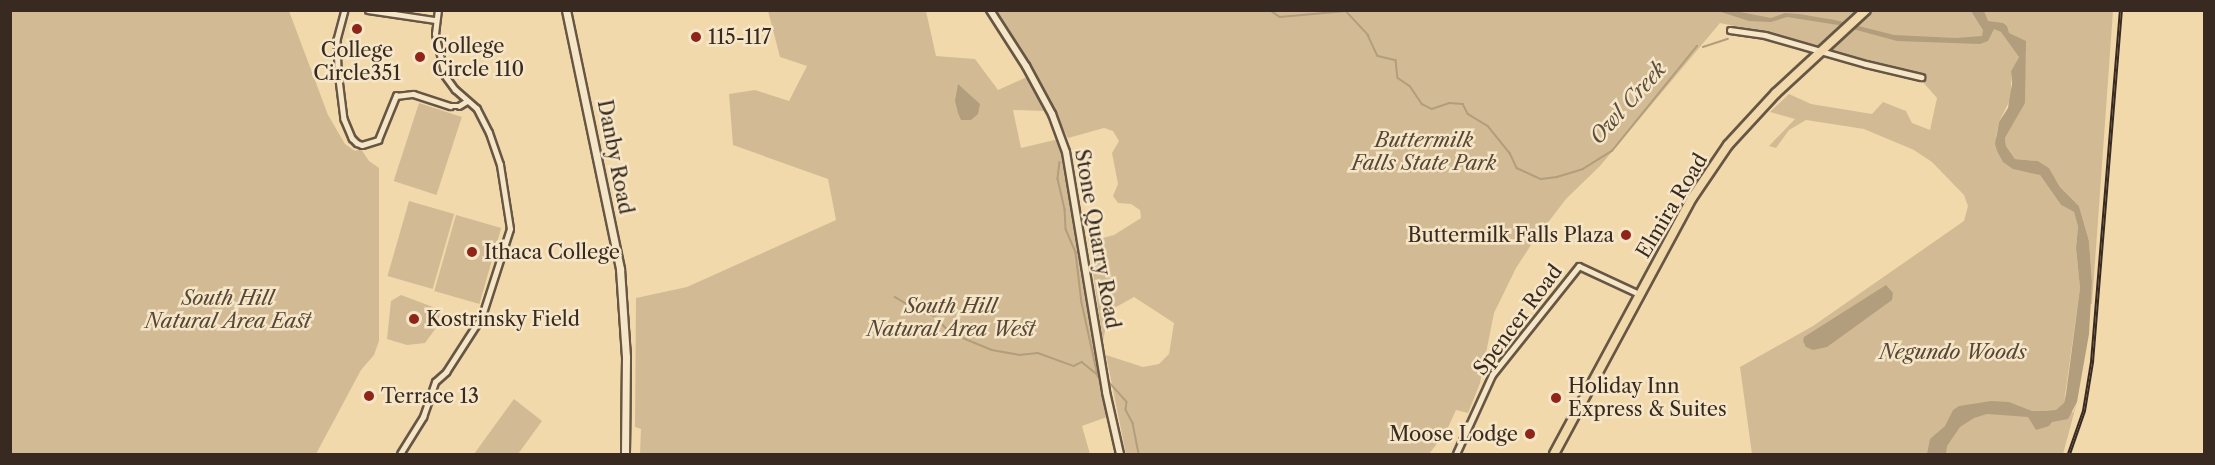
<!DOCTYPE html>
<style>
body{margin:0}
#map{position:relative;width:2215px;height:465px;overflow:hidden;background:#f1d9ab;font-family:"Libre Caslon Text",serif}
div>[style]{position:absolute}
.green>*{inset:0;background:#d2bb94;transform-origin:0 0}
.water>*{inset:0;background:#b29e7c}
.stream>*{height:1.5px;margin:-0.75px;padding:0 0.75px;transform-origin:0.75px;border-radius:0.75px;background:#b29e7c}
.roads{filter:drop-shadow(2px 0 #675644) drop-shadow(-2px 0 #675644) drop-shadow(0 2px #675644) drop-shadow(0 -2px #675644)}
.minor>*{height:4.5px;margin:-2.25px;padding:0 2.25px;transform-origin:2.25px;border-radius:2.25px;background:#f6e6c8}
.tertiary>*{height:6px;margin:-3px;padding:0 3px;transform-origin:3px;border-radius:3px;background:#f6e6c8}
.secondary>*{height:7px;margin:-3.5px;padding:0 3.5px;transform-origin:3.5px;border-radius:3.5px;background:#f6e6c8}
.trunk>*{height:8px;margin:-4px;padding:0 4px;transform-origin:4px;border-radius:4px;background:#f1d9ab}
.rail>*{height:4px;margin-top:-2px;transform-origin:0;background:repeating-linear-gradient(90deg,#f6e6c8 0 4.5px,#392a21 0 9px);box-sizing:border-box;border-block:2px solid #392a21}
.dots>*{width:16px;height:16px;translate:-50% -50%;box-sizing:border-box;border:3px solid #f6e6c8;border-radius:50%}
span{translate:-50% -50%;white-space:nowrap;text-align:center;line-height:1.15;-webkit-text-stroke:5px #f6e6c8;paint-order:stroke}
.poi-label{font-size:20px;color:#392a21}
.left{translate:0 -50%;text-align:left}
.right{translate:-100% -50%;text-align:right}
.park-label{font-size:20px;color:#584738;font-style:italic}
.street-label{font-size:20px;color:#392a21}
.water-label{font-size:21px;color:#5d4d3c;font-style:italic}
.frame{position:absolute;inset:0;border:12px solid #392a21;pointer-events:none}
</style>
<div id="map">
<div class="green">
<i style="clip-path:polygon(10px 11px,289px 11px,328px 115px,345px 144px,355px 151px,361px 149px,369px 161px,379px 168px,379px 341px,374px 355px,361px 370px,316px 454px,11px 454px)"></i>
<i style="clip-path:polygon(768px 11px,926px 11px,936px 56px,975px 59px,998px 90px,1027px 77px,1045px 111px,1013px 110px,1021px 148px,1059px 139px,1066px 162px,1107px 417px,1082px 426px,1090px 454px,640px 454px,641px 429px,635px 427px,636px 298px,687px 287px,836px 220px,828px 179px,733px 145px,729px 94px,755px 90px,789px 101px,807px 66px,780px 57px)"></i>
<i style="clip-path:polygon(995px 11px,2113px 11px,2092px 304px,2090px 304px,2092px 282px,2089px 241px,2079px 206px,2060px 187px,2049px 168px,2038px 161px,2015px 159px,2006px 146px,2005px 138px,2025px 102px,2023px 67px,2026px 53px,2019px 57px,2011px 71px,2011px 98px,1999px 122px,1996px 136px,1997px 151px,2040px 175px,2061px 205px,2074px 212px,2078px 227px,2076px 248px,2080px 288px,2064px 403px,2073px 413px,2077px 402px,2063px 454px,1752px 454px,1740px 367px,1813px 326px,1964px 221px,1968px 206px,1964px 195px,1932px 162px,1914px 150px,1864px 129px,1806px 120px,1789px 130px,1776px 148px,1769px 146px,1795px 119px,1770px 112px,1789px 94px,1811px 104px,1872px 114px,1883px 102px,1906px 111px,1912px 123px,1930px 130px,1937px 98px,1921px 80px,1921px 74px,1759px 31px,1720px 23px,1600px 166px,1566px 199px,1533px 242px,1516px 268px,1494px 313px,1480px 383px,1468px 413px,1456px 410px,1446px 432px,1429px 454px,1126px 454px,1106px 355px,1143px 367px,1159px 364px,1169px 354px,1174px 323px,1134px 297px,1109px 311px,1103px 341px,1088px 238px,1099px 239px,1114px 235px,1141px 218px,1140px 210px,1131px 204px,1118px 203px,1113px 196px,1118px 184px,1112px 153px,1119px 141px,1113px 131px,1104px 128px,1068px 138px,1026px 56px)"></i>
<i style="left:419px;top:103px;width:45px;height:82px;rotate:18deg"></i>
<i style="left:409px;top:201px;width:47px;height:78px;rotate:16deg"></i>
<i style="left:456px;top:215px;width:47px;height:79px;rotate:16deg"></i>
<i style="clip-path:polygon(401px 295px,441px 310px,436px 328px,425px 343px,407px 345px,387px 339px,391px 301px)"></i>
<i style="clip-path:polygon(514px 399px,542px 421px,518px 454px,474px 454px)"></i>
</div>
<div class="water">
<i style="clip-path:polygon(1718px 11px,1735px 11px,1771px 18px,1785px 13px,1799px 14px,1835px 20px,1894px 35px,1956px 38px,1982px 36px,1983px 30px,1971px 11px,1984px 11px,1988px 21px,2003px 23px,2007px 26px,2009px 33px,2026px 41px,2025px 103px,2005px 138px,2006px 146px,2015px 159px,2038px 161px,2049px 168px,2060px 187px,2079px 206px,2089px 241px,2092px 282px,2089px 334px,2077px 402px,2068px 419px,2052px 422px,2049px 426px,2036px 430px,2028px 417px,1987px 414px,1974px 418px,1960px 427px,1947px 446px,1946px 454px,1927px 454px,1930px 439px,1945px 426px,1953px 410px,1959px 406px,1991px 401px,2009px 402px,2032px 411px,2045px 411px,2056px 410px,2064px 403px,2066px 394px,2080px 288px,2076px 248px,2078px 227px,2074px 212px,2061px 205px,2040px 175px,2013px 169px,2003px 162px,1997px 151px,1995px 144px,1999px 122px,2008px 108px,2012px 84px,2011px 71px,2019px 57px,2001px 32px,1994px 29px,1988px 41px,1980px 44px,1897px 41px,1838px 25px,1787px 17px,1771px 22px,1749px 21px)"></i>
<i style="clip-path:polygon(958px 84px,980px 104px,978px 114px,971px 120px,961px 120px,958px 113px,955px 101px)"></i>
<i style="clip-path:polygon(1886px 285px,1893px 293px,1892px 300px,1827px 347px,1813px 350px,1806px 347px,1803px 341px,1804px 337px)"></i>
</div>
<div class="stream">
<i style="left:1270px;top:10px;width:12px;rotate:35deg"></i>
<i style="left:1280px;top:17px;width:66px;rotate:-5.2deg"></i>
<i style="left:1346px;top:11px;width:33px;rotate:47deg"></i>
<i style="left:1368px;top:35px;width:23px;rotate:65deg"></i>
<i style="left:1378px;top:56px;width:18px;rotate:13deg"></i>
<i style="left:1396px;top:60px;width:18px;rotate:84deg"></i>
<i style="left:1398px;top:78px;width:14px;rotate:34deg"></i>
<i style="left:1410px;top:86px;width:22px;rotate:56deg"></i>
<i style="left:1422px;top:104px;width:11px;rotate:27deg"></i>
<i style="left:1432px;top:109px;width:18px;rotate:-19deg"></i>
<i style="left:1449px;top:103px;width:14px;rotate:4deg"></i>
<i style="left:1463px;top:104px;width:11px;rotate:63deg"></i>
<i style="left:1468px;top:114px;width:23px;rotate:31deg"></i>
<i style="left:1488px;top:126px;width:35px;rotate:51deg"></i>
<i style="left:1510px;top:153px;width:17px;rotate:65deg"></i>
<i style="left:1517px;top:168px;width:26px;rotate:25deg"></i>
<i style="left:1541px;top:179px;width:16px;rotate:-7deg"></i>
<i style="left:1557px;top:177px;width:27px;rotate:-17deg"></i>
<i style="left:1583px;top:169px;width:34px;rotate:-32deg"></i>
<i style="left:1612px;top:151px;width:135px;rotate:-51deg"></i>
<i style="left:1703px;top:47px;width:26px;rotate:-18deg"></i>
<i style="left:1060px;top:162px;width:17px;rotate:97deg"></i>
<i style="left:1058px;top:179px;width:31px;rotate:77deg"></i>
<i style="left:1065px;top:209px;width:20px;rotate:87deg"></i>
<i style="left:1066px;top:229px;width:26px;rotate:67deg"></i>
<i style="left:1076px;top:253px;width:50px;rotate:83.2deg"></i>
<i style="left:1082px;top:303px;width:75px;rotate:77.6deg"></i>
<i style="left:895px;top:297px;width:31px;rotate:31deg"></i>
<i style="left:922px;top:313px;width:11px;rotate:10deg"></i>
<i style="left:933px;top:315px;width:25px;rotate:45deg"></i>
<i style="left:951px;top:333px;width:44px;rotate:22.5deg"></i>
<i style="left:992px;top:350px;width:27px;rotate:10deg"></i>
<i style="left:1019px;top:355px;width:19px;rotate:-6deg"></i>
<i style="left:1038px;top:353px;width:38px;rotate:20deg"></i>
<i style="left:1074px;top:366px;width:9px;rotate:-27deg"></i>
<i style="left:1082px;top:362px;width:22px;rotate:39deg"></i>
<i style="left:1110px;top:383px;width:25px;rotate:48deg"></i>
<i style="left:1127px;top:402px;width:8px;rotate:97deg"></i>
<i style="left:1126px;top:410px;width:15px;rotate:62deg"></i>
<i style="left:1133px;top:423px;width:32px;rotate:79deg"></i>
</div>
<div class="roads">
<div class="minor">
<i style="left:345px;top:10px;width:31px;rotate:105deg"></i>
<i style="left:337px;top:40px;width:31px;rotate:88deg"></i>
<i style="left:338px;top:71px;width:48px;rotate:82.9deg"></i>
<i style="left:344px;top:119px;width:21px;rotate:67deg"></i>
<i style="left:352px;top:138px;width:7px;rotate:45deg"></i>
<i style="left:357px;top:143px;width:5px;rotate:22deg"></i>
<i style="left:362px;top:145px;width:17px;rotate:-17deg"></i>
<i style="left:378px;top:140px;width:48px;rotate:-67.8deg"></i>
<i style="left:396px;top:96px;width:17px;rotate:-7deg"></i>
<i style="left:413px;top:94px;width:39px;rotate:18deg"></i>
<i style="left:450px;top:106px;width:9px"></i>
<i style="left:459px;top:106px;width:9px;rotate:-32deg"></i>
<i style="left:368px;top:10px;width:68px;rotate:8.5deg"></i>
<i style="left:1730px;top:30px;width:35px;rotate:8deg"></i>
<i style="left:1765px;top:35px;width:105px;rotate:16deg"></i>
<i style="left:1866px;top:64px;width:57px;rotate:13.3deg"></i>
<i style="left:400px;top:454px;width:44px;rotate:-58.1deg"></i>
<i style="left:423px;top:417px;width:37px;rotate:-71deg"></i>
<i style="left:435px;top:382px;width:15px;rotate:-42deg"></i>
<i style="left:446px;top:372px;width:67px;rotate:-57.3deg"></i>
<i style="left:482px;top:316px;width:91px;rotate:-72.2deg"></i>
<i style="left:510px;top:229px;width:65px;rotate:-98.9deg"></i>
<i style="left:500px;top:165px;width:34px;rotate:-109deg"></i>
<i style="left:489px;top:133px;width:27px;rotate:-117deg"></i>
<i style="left:477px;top:109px;width:29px;rotate:-139deg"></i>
<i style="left:455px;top:90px;width:17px;rotate:-126deg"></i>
<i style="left:445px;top:76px;width:43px;rotate:-103.4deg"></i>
<i style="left:435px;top:34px;width:24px;rotate:-83deg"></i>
<i style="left:1456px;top:454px;width:87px;rotate:-65.5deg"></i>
<i style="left:1492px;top:375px;width:139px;rotate:-51.4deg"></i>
<i style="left:1579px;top:266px;width:66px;rotate:25deg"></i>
</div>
<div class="tertiary">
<i style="left:990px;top:10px;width:67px;rotate:57.3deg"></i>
<i style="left:1026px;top:66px;width:55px;rotate:61.6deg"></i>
<i style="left:1052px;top:114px;width:40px;rotate:69.8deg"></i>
<i style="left:1066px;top:152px;width:243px;rotate:80.5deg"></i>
<i style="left:1106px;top:392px;width:64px;rotate:77.3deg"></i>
</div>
<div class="secondary">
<i style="left:566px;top:10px;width:265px;rotate:78.2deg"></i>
<i style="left:620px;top:269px;width:88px;rotate:86.1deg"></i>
<i style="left:626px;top:357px;width:97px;rotate:90.6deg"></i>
</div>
<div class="trunk">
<i style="left:1554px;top:454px;width:291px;rotate:-61.7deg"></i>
<i style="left:1692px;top:198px;width:64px;rotate:-55.8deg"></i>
<i style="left:1728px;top:145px;width:71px;rotate:-47.3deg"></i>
<i style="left:1776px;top:93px;width:122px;rotate:-42.7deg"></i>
</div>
</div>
<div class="rail">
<i style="left:2069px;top:454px;width:46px;rotate:-70.8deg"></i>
<i style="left:2084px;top:411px;width:50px;rotate:-80.7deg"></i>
<i style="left:2092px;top:362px;width:353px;rotate:-85.3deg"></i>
</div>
<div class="dots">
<i style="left:357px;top:29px;background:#8f2418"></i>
<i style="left:696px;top:37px;background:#8f2418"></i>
<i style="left:420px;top:57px;background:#8f2418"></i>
<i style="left:1626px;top:235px;background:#8f2418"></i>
<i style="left:472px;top:252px;background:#8f2418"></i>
<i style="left:414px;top:319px;background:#8f2418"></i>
<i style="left:369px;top:396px;background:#8f2418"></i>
<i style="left:1556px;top:398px;background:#8f2418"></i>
<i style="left:1530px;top:434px;background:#8f2418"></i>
</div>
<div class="poi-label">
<span class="left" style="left:708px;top:37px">115-117</span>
<span class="left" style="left:432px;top:58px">College<br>Circle 110</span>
<span style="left:357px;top:62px">College<br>Circle351</span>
<span class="right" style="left:1614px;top:235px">Buttermilk Falls Plaza</span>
<span class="left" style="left:484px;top:252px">Ithaca College</span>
<span class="left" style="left:426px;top:319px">Kostrinsky Field</span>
<span class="left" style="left:1568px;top:398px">Holiday Inn<br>Express &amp; Suites</span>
<span class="left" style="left:381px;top:396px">Terrace 13</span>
<span class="right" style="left:1518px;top:434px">Moose Lodge</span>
</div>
<div class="park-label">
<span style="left:1424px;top:152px">Buttermilk<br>Falls State Park</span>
<span style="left:228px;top:310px">South Hill<br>Natural Area East</span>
<span style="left:951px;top:318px">South Hill<br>Natural Area West</span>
<span style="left:1953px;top:352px">Negundo Woods</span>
</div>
<div class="street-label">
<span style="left:615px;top:157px;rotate:79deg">Danby Road</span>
<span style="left:1672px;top:206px;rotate:-59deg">Elmira Road</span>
<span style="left:1097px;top:239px;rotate:80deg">Stone Quarry Road</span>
<span style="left:1518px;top:320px;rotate:-53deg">Spencer Road</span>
</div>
<div class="water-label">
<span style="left:1628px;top:103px;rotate:-48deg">Owl Creek</span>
</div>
<div class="frame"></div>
</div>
